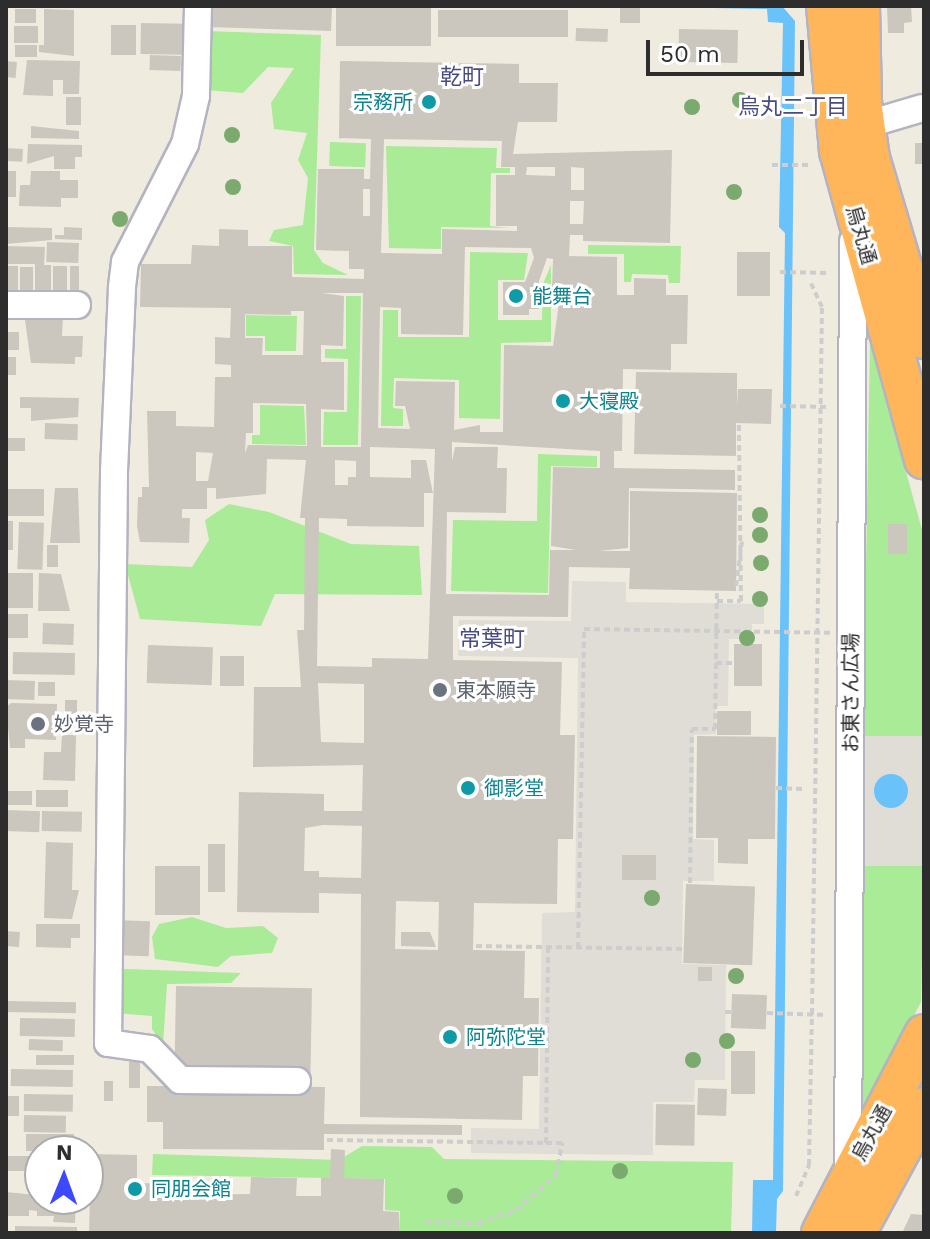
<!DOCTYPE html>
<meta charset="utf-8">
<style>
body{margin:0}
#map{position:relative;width:930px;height:1239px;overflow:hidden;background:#f0ebdf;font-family:"Work Sans","Noto Sans JP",sans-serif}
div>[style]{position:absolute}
.green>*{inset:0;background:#a9eb97;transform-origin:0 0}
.plaza>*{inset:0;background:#dfddd6;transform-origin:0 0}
.water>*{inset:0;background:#6ac2fa}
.round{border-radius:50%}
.building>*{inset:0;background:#cbc7be;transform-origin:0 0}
.path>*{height:4px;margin-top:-2px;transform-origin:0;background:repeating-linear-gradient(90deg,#cdcdcd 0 6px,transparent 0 10px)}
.roads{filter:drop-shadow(2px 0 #b3b3c2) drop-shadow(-2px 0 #b3b3c2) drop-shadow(0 2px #b3b3c2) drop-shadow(0 -2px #b3b3c2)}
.minor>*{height:26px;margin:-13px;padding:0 13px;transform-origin:13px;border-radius:13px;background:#fff}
.highway>*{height:38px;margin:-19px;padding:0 19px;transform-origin:19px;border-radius:19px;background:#ffb65b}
.trees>*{width:16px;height:16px;margin:-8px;border-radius:50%;background:#7baa6f}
.dots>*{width:22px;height:22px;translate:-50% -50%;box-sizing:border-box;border:4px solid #fff;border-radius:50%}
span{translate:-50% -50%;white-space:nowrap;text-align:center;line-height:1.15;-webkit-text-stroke:6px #fff;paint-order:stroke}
.culture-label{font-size:20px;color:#0d838f}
.right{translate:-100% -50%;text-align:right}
.left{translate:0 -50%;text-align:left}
.street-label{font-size:20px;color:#2d2d2d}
.worship-label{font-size:20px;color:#5b616d}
.neighbourhood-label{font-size:22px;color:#484c83}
.frame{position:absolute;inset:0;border:8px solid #2d2d2d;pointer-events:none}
.north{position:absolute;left:24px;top:1135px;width:80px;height:80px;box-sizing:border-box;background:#fff;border:2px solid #ababab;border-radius:50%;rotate:1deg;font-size:22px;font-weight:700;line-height:32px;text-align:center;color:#2d2d2d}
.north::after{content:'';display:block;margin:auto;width:28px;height:36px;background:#3d49ff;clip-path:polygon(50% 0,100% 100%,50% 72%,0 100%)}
.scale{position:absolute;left:646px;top:40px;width:158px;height:36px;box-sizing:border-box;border:4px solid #2d2d2d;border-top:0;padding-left:10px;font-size:24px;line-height:28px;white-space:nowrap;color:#2d2d2d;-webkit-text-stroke:6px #fff;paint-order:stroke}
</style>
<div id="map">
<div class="green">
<i style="clip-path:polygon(206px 31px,321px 35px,314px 250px,323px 263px,348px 275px,294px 274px,293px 246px,269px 241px,274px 230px,303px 225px,308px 178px,298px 160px,307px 133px,274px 129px,271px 103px,294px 68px,268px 67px,243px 93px,205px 90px)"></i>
<i style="left:330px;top:142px;width:36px;height:24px;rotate:2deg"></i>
<i style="clip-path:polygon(386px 146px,497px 148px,496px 168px,510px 168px,510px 173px,491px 173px,490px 226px,511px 228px,441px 227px,441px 249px,389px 248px)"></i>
<i style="clip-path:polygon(588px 245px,681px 246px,680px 283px,669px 283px,668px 275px,632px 274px,631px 282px,624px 282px,624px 254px,588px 254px)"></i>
<i style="clip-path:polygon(470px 252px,528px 253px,524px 280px,498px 280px,498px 320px,542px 320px,543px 284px,551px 265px,551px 342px,501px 343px,500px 419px,459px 418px,459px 380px,394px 378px,393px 408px,403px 409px,403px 426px,381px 426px,383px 310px,398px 310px,398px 337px,469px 337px)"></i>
<i style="clip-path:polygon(346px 296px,361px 296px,358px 445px,323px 445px,324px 412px,347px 412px,348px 359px,325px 358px,325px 349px,346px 349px)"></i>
<i style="clip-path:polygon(246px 315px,297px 316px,296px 351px,265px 351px,265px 336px,246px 336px)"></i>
<i style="clip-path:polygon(870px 342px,924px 537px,924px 736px,863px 736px)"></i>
<i style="clip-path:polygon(260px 405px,304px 406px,306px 445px,252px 444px,252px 435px,260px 435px)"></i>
<i style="clip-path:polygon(538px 454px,597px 456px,597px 467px,551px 466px,548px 593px,451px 591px,453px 520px,537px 521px)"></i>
<i style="clip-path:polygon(229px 504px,269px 512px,351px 544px,419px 546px,422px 595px,275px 594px,261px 626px,140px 619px,125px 564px,192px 567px,209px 540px,205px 520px)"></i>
<i style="clip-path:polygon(860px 866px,924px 866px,921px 1002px,866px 1109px,855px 1102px)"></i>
<i style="clip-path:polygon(192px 917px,226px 928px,263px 926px,278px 938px,272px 953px,231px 956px,218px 967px,155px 959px,152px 937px,159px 924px)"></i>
<i style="clip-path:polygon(115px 969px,127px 969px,241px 973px,231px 983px,167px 984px,163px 1045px,152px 1029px,152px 1016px,114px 1013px)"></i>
<i style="clip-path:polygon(362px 1146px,432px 1147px,444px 1159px,733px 1162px,731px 1233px,395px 1233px,399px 1233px,400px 1211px,385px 1210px,385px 1179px,152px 1175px,153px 1154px,339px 1160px)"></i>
</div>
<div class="plaza">
<i style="clip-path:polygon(572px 581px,626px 582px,626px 602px,764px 604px,764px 624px,752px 624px,752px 639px,729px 639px,728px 706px,716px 706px,716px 734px,694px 735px,693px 839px,714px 840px,714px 881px,683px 881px,682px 964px,726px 965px,725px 1080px,695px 1080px,694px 1102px,653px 1102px,653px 1155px,471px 1153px,471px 1128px,539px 1129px,542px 913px,575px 912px,578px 658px,458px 656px,459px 620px,571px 621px)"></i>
<i style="left:863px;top:736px;width:61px;height:130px"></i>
</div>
<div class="water">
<i style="clip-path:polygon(613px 6px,782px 6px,795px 21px,783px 1191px,777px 1199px,776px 1233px,752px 1233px,753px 1180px,773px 1180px,785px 233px,779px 227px,783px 23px,768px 22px,767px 9px)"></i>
<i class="round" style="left:874px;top:774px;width:34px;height:34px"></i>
</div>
<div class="building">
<i style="clip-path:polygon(206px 6px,332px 6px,331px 31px,206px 27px)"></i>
<i style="left:336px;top:6px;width:95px;height:40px"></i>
<i style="clip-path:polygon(887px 6px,911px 6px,912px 22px,904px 23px,904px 33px,888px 33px)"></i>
<i style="left:620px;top:8px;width:20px;height:15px"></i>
<i style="left:15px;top:9px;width:21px;height:14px"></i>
<i style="clip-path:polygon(44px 9px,74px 10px,74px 56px,39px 52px,39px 45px,44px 45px)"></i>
<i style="left:438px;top:10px;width:130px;height:27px"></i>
<i style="left:141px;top:23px;width:42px;height:31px;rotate:1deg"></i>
<i style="left:111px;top:25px;width:25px;height:30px"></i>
<i style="left:14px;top:26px;width:24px;height:17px"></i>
<i style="left:576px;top:28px;width:32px;height:13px;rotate:2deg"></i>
<i style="left:679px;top:29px;width:59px;height:33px;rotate:1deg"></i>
<i style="left:15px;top:45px;width:22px;height:12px"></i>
<i style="left:150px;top:55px;width:31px;height:15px;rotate:2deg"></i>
<i style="clip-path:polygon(27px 60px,80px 61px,79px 94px,63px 94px,63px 80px,53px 80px,53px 96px,23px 95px)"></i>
<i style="left:6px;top:61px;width:11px;height:16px;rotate:5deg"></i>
<i style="clip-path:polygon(evenodd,340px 61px,519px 64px,519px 83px,558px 83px,557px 122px,518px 122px,513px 154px,672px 150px,670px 243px,583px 241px,583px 235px,570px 235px,569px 256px,617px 257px,617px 295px,634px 295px,634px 278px,666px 279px,666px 295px,688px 295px,687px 344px,671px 344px,671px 370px,623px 369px,622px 451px,614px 451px,614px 468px,735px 470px,735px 490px,629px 488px,628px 548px,599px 551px,630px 551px,630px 491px,737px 493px,736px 591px,629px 589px,630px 568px,569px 567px,568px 617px,453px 616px,453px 660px,562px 662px,560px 735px,575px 735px,573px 839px,558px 839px,557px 904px,474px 903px,473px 950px,525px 951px,524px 998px,539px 998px,538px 1076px,523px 1076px,522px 1120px,360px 1117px,361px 894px,319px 893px,319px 913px,237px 912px,239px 792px,324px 794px,324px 811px,362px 811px,363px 765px,253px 767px,254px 687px,301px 687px,297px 630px,304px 630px,305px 518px,300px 518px,306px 460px,267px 459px,266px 494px,216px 499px,216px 488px,207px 488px,207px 509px,182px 509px,182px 518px,190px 518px,189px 543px,140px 542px,137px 526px,138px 497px,142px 497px,142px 487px,149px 487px,147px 411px,176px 411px,176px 426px,214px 427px,215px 377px,231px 377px,231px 365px,215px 364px,215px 337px,230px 338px,231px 308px,140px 307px,141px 264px,191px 264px,192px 245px,219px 246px,219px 229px,248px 230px,248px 246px,292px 246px,292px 277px,364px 279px,364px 269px,349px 269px,349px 251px,316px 250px,318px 169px,364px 169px,364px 179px,370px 179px,371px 139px,339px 138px,340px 61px,384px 139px,502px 141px,501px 167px,515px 167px,515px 175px,496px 175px,496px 226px,517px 226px,517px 231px,442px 229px,442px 254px,381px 253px,384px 139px,340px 61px,527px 167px,555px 167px,555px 176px,526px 175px,527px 167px,340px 61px,571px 167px,584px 168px,584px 190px,571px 190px,571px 167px,340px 61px,363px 189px,370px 189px,370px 216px,363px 216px,363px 189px,340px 61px,570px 201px,584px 201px,583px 224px,570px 224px,570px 201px,340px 61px,465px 247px,531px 248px,534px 258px,525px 282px,503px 282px,503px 315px,529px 315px,529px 309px,539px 309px,539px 281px,547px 258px,553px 259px,552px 287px,561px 288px,553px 346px,504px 345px,503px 432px,480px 432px,480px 425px,454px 430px,455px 382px,396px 381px,395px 406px,405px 406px,410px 429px,378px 428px,380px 307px,401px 308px,401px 334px,463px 335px,465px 247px,340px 61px,322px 293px,363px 293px,361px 447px,321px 447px,321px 409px,344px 410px,344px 362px,321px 362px,321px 345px,343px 346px,344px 296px,322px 293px,340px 61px,291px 311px,304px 311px,303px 355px,262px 355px,263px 338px,245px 338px,245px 314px,291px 315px,291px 311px,340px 61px,253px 403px,306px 404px,307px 446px,248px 445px,245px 453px,246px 433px,253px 433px,253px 403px,340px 61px,452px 442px,600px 451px,600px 468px,553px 467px,551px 546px,576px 550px,550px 550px,549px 595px,446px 594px,447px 512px,506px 513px,507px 468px,497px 468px,498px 447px,455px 447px,452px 461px,452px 442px,340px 61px,370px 447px,435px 449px,428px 659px,372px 658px,372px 667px,317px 666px,319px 518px,347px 519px,347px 526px,424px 527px,424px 493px,433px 493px,426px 460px,411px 460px,411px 478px,370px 477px,370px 447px,340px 61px,196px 452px,213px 453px,208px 481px,196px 481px,196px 452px,340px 61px,335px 460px,356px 461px,356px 477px,348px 477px,348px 485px,335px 485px,335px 460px,340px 61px,318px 683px,364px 684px,364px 743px,321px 742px,318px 683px,340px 61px,323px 825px,362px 826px,361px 878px,319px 877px,319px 871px,304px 871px,305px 828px,323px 825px,340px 61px,396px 901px,439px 902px,438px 950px,395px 949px,396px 901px)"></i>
<i style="left:66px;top:97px;width:15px;height:28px"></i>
<i style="clip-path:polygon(31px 126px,79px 131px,79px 139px,31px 138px)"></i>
<i style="left:915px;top:143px;width:9px;height:21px"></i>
<i style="clip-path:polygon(28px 144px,82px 145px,82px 157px,75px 157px,75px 169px,54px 169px,54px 156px,27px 164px)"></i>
<i style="left:6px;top:148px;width:17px;height:13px;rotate:3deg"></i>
<i style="left:6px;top:171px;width:10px;height:26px"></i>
<i style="clip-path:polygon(31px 171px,60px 171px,60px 180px,78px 180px,78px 198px,61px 198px,61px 207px,19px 206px,20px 185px,30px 185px)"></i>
<i style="clip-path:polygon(6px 227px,52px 228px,52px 240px,6px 244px)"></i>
<i style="clip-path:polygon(64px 227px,82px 228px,82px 240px,55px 239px,55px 235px,64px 235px)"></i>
<i style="left:47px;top:242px;width:32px;height:20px;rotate:2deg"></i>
<i style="clip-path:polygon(6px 246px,45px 247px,44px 265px,51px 265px,51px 299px,35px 299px,35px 264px,6px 264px)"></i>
<i style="left:737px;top:252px;width:33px;height:44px"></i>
<i style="left:6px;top:266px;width:12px;height:33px"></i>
<i style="left:53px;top:266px;width:14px;height:32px"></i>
<i style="left:70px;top:266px;width:9px;height:33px"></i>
<i style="left:20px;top:267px;width:13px;height:33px"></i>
<i style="clip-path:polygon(38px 315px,63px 316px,62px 336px,83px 336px,82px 357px,75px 357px,75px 364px,31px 363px,25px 320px,37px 320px)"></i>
<i style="left:6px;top:332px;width:13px;height:18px"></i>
<i style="left:6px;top:357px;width:10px;height:18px"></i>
<i style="clip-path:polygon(636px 372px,737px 373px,737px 406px,738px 389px,772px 389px,771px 424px,736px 423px,736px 456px,634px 454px)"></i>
<i style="clip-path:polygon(20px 397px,79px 398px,78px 417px,31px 421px,31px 408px,20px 408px)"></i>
<i style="left:45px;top:423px;width:33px;height:16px;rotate:2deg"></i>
<i style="left:6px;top:438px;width:19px;height:13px"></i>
<i style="clip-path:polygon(55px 488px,78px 488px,80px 543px,50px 543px)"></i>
<i style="left:6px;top:489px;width:38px;height:27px"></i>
<i style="left:6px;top:521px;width:7px;height:29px"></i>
<i style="left:19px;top:522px;width:25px;height:47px;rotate:2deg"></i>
<i style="left:888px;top:524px;width:19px;height:30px"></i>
<i style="left:47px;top:545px;width:11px;height:22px"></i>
<i style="left:6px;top:573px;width:27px;height:35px"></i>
<i style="clip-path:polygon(39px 573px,61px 574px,70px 611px,38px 611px)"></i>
<i style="left:6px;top:614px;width:22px;height:24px"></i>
<i style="left:43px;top:623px;width:31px;height:21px;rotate:2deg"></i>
<i style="left:734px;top:644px;width:28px;height:42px"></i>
<i style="left:148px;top:645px;width:65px;height:38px;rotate:2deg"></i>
<i style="left:13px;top:652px;width:62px;height:22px;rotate:1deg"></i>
<i style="left:220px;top:656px;width:24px;height:30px"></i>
<i style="left:6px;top:680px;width:29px;height:19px;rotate:2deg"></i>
<i style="left:38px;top:682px;width:17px;height:14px"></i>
<i style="left:65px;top:700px;width:12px;height:24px"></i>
<i style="clip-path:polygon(11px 703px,57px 704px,56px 740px,25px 739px,25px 748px,10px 748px,6px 707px)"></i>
<i style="left:717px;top:711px;width:34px;height:24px"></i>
<i style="clip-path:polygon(62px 735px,76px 735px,75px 781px,43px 780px,44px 752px,61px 752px)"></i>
<i style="clip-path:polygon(697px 736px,776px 737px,775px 839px,748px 839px,748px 864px,718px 863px,718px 838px,696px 838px)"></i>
<i style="left:36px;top:790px;width:32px;height:17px"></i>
<i style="left:6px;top:791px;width:26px;height:14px"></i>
<i style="left:6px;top:810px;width:34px;height:21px;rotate:2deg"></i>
<i style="left:42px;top:811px;width:40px;height:20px;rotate:1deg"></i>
<i style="clip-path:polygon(46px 842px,73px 843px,72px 890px,79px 890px,72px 919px,44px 918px)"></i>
<i style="left:208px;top:844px;width:17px;height:48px"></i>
<i style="left:622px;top:855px;width:34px;height:25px"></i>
<i style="left:155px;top:866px;width:45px;height:49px"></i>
<i style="left:686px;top:884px;width:69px;height:79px;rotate:2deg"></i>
<i style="left:112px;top:920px;width:38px;height:35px;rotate:2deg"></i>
<i style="clip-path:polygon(36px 924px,80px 924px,80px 938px,71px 938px,71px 948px,36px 947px)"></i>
<i style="left:6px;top:931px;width:14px;height:15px;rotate:4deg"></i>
<i style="clip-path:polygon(401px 932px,430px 932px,436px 947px,401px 946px)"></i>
<i style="left:698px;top:967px;width:14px;height:14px"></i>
<i style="left:176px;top:986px;width:136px;height:88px;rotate:1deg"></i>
<i style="left:732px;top:994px;width:35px;height:34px;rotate:2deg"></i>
<i style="left:6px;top:1001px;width:70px;height:11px;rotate:1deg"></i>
<i style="left:20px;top:1018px;width:55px;height:18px;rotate:1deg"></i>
<i style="left:29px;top:1039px;width:34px;height:11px;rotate:2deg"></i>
<i style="left:731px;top:1051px;width:24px;height:43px"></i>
<i style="left:36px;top:1055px;width:38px;height:10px"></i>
<i style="left:129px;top:1062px;width:11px;height:26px"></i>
<i style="left:11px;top:1069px;width:62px;height:17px;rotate:1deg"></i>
<i style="left:104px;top:1081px;width:9px;height:20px"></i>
<i style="clip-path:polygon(147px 1086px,325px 1087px,324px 1124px,462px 1125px,462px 1135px,324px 1134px,324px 1150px,163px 1149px,163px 1122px,147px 1122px)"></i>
<i style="left:698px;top:1088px;width:29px;height:27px;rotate:2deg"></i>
<i style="left:24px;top:1094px;width:49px;height:17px;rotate:1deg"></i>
<i style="left:6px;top:1096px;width:13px;height:20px"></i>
<i style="left:656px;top:1104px;width:39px;height:41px;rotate:1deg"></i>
<i style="left:24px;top:1115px;width:42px;height:17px;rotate:1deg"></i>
<i style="left:26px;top:1134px;width:48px;height:17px"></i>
<i style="clip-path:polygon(331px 1149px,345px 1150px,344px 1178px,384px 1179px,383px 1211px,399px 1212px,399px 1233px,89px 1233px,91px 1154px,137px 1155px,137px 1183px,180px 1184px,180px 1195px,250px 1194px,251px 1177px,297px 1178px,296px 1196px,321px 1196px,321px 1178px,330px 1178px)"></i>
<i style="left:6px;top:1156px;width:26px;height:15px"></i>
<i style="clip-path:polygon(6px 1192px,76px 1199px,75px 1223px,53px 1222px,54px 1216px,37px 1216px,37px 1211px,29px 1210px,29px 1216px,6px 1216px)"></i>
<i style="clip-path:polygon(911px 1214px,924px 1215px,924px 1233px,902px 1233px)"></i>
<i style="clip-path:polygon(15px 1226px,77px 1227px,77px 1233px,15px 1233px)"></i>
</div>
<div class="path">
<i style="left:630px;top:6px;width:1px;rotate:90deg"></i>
<i style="left:772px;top:165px;width:40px"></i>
<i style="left:780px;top:272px;width:49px;rotate:1.2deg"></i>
<i style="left:780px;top:406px;width:50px;rotate:1.1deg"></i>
<i style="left:736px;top:586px;width:45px;rotate:-82.4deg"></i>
<i style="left:717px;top:601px;width:24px"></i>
<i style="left:741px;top:601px;width:176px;rotate:-90.7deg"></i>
<i style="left:716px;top:663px;width:17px"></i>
<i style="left:776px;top:788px;width:27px;rotate:2deg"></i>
<i style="left:690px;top:883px;width:154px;rotate:-89.3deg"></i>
<i style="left:692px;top:729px;width:23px"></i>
<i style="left:715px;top:729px;width:139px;rotate:-89.2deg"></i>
<i style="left:476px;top:946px;width:207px;rotate:0.8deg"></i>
<i style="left:578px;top:948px;width:319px;rotate:-88.9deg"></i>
<i style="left:584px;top:629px;width:246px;rotate:0.9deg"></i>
<i style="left:725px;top:1012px;width:7px"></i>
<i style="left:767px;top:1013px;width:60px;rotate:1.9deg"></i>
<i style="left:327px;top:1140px;width:219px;rotate:0.8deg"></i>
<i style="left:546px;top:1143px;width:196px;rotate:-89.4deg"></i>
<i style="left:796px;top:1196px;width:34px;rotate:-67deg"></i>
<i style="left:809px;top:1165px;width:151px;rotate:-88.9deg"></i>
<i style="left:812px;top:1014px;width:707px;rotate:-89.19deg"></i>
<i style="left:822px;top:307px;width:29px;rotate:-115deg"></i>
<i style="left:425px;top:1222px;width:54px;rotate:1.1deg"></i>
<i style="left:479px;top:1223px;width:39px;rotate:-19deg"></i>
<i style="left:516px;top:1210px;width:53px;rotate:-41.2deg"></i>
<i style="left:556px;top:1175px;width:33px;rotate:-79deg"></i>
<i style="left:562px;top:1143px;width:16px;rotate:180deg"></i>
</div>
<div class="roads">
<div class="minor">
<i style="left:198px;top:6px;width:90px;rotate:91.3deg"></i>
<i style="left:196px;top:96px;width:49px;rotate:102.9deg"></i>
<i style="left:185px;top:144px;width:132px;rotate:117deg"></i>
<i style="left:125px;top:262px;width:26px;rotate:97deg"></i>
<i style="left:122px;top:288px;width:184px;rotate:92.5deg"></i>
<i style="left:114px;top:472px;width:571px;rotate:90.6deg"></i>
<i style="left:108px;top:1043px;width:42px;rotate:8.1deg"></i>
<i style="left:150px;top:1049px;width:43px;rotate:45.9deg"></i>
<i style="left:180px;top:1080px;width:117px;rotate:0.5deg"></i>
<i style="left:865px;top:125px;width:59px;rotate:-16.6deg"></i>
<i style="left:6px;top:305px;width:71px"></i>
<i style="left:848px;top:1173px;width:932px;rotate:-89.69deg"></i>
</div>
<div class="highway">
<i style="left:826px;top:6px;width:146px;rotate:84.9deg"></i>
<i style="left:839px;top:151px;width:320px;rotate:74.6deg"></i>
<i style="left:860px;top:6px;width:96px;rotate:88.8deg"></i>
<i style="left:862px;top:102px;width:57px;rotate:81.9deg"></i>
<i style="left:870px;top:158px;width:189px;rotate:73.4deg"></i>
<i style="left:821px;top:1233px;width:224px;rotate:-62.6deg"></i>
<i style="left:856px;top:1233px;width:143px;rotate:-61.6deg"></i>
</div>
</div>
<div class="trees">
<i style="left:740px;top:100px"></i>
<i style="left:692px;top:107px"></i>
<i style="left:232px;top:135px"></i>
<i style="left:233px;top:187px"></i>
<i style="left:734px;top:192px"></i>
<i style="left:120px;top:219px"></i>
<i style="left:760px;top:515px"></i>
<i style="left:760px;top:535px"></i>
<i style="left:761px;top:563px"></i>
<i style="left:760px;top:599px"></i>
<i style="left:747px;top:638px"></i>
<i style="left:652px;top:898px"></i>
<i style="left:736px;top:976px"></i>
<i style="left:727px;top:1041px"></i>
<i style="left:693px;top:1060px"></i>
<i style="left:620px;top:1171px"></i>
<i style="left:455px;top:1196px"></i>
</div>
<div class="dots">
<i style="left:429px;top:102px;background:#0f9aa8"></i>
<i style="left:516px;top:296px;background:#0f9aa8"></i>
<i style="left:563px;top:401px;background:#0f9aa8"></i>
<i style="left:440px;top:690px;background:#6b7280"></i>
<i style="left:38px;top:724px;background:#6b7280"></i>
<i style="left:468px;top:788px;background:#0f9aa8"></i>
<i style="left:450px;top:1037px;background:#0f9aa8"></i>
<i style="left:135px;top:1189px;background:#0f9aa8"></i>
</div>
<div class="culture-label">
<span class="right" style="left:413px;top:102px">宗務所</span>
<span class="left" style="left:532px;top:296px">能舞台</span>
<span class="left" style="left:579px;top:401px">大寝殿</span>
<span class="left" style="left:484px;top:788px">御影堂</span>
<span class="left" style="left:466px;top:1037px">阿弥陀堂</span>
<span class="left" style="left:151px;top:1189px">同朋会館</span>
</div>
<div class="street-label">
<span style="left:861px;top:235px;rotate:74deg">烏丸通</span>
<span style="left:851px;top:693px;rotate:-90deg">お東さん広場</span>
<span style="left:872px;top:1133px;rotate:-61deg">烏丸通</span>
</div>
<div class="worship-label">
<span class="left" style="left:456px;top:690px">東本願寺</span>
<span class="left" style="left:54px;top:724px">妙覚寺</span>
</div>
<div class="neighbourhood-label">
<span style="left:462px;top:77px">乾町</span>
<span style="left:793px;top:107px">烏丸二丁目</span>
<span style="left:492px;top:639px">常葉町</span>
</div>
<div class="frame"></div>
<div class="north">N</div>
<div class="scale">50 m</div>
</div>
